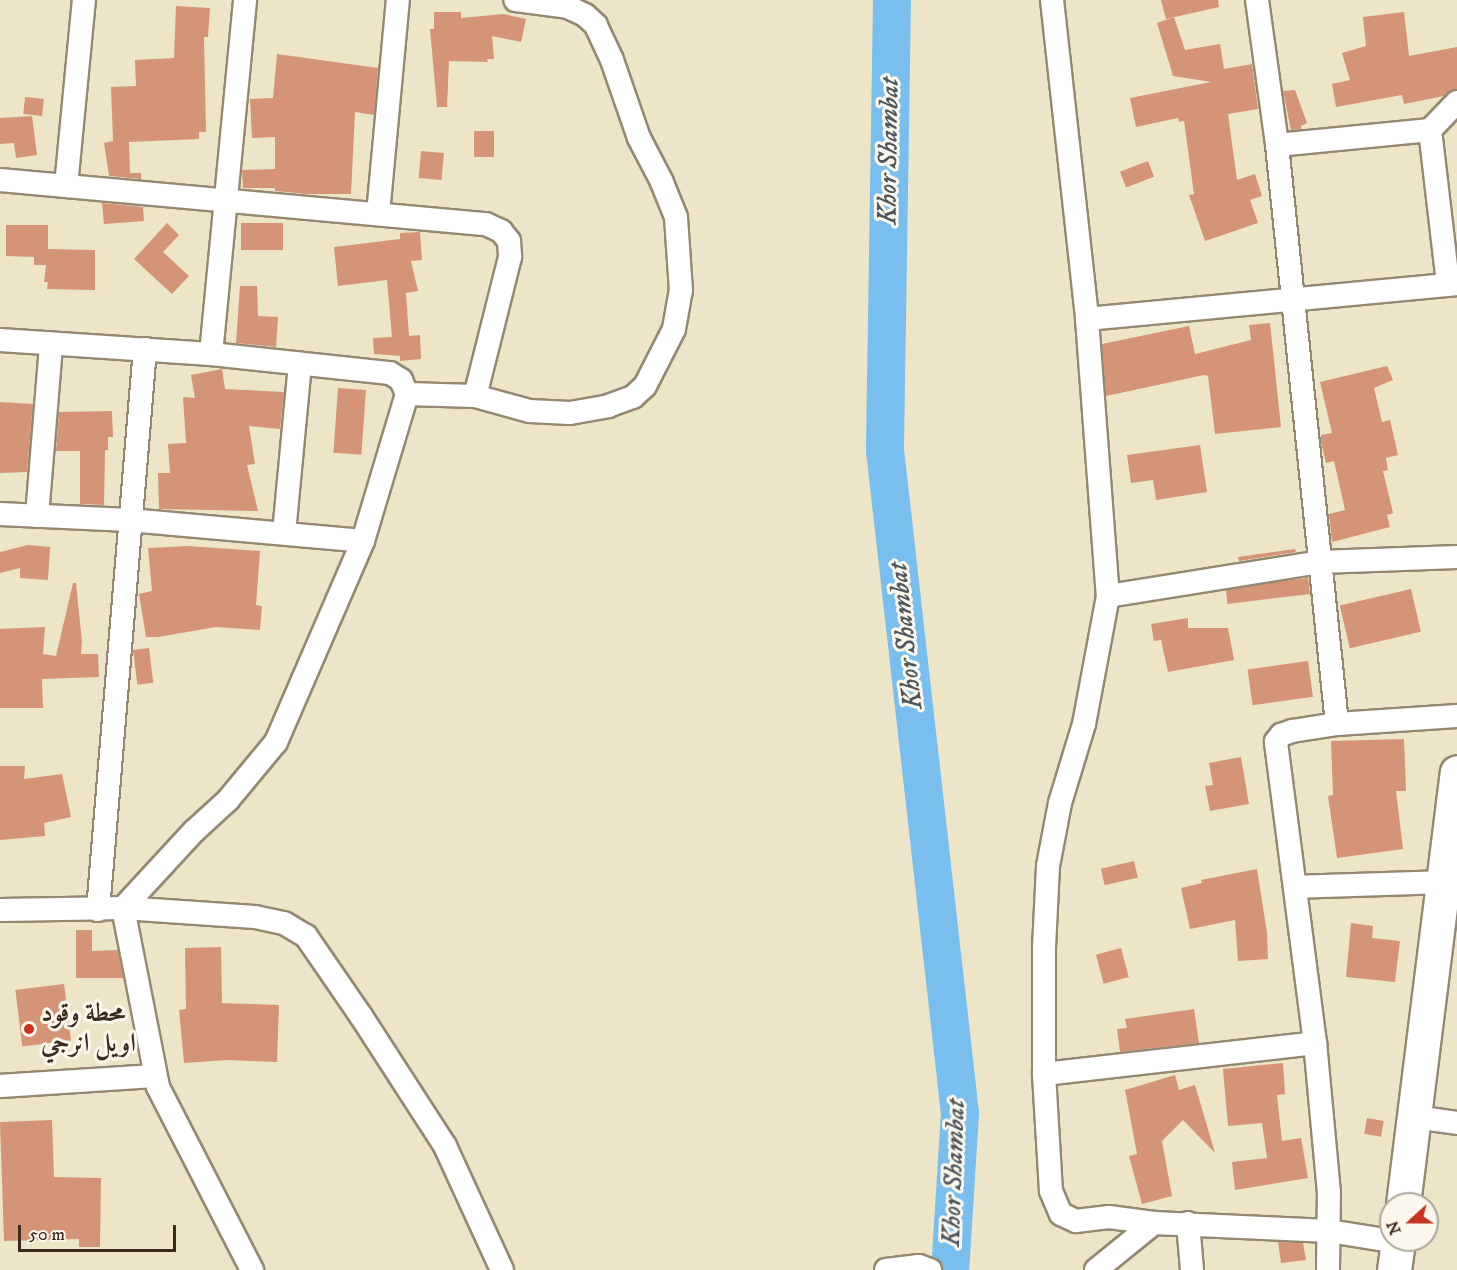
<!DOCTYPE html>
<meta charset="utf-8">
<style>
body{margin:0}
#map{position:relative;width:1457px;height:1270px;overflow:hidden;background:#ece5c7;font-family:"IM FELL DW Pica",Amiri,serif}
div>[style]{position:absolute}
.river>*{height:38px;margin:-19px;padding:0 19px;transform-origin:19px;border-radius:19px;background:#78bfef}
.building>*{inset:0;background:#d59478;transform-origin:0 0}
.roads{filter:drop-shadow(2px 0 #948872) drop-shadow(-2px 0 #948872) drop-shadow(0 2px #948872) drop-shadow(0 -2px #948872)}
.street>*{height:22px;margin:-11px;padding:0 11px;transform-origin:11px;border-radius:11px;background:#fff}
.secondary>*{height:33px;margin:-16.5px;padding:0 16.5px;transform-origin:16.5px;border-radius:16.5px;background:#fff}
.dots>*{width:16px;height:16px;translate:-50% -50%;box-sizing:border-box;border:3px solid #fbf7ec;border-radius:50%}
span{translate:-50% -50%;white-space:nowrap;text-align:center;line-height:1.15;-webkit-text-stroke:6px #fbf7ec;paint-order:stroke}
.poi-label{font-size:26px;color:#3b2a1e;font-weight:700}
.left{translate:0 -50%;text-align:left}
.water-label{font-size:27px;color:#4d575d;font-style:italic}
.north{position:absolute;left:1379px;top:1192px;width:60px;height:60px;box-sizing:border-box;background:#fbf7ec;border:2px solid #aea59a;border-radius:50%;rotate:249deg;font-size:16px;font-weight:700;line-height:24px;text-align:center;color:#3b2a1e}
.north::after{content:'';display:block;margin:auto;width:21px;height:27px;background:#c8321e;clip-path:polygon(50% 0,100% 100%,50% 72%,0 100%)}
.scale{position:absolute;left:18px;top:1225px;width:158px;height:27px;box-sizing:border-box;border:3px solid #3b2a1e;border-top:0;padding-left:8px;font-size:18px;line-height:21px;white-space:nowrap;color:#3b2a1e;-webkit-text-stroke:4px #fbf7ec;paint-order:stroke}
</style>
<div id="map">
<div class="river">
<i style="left:892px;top:0;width:450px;rotate:90.9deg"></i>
<i style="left:885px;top:450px;width:667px;rotate:83.55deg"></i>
<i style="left:960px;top:1113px;width:157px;rotate:93.6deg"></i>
</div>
<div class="building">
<i style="clip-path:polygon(1161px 0,1218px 0,1219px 7px,1166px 19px)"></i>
<i style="clip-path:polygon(176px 6px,210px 8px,208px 37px,204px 37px,206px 132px,199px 132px,199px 139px,129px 142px,130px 173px,141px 173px,141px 179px,109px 176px,104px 143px,113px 141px,111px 87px,136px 86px,135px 60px,174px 58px)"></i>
<i style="clip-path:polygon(434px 12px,461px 12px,461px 18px,504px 14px,526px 19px,521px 42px,492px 36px,494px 59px,487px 59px,488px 62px,449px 61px,447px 107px,437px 107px,430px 29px,434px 29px)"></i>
<i style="clip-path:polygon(1404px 12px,1409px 56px,1457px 47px,1457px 89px,1444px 96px,1404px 104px,1402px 95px,1336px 107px,1332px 84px,1350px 80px,1342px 53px,1366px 46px,1363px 17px)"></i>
<i style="clip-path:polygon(1174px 17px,1185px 50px,1220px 44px,1224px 69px,1252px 64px,1258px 109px,1228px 114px,1237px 180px,1255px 174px,1262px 196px,1250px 200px,1258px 223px,1205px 241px,1189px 195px,1194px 194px,1184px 121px,1179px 122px,1178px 118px,1136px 127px,1130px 98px,1211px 82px,1173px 76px,1157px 23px)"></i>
<i style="clip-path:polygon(277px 54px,378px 68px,374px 115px,355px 112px,351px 194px,306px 194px,275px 191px,275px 188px,243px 188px,242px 170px,275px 169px,275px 137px,252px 138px,250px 99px,273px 98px)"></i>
<i style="clip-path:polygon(1295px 90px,1307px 123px,1301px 126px,1301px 129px,1291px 130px,1283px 91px)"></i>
<i style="left:25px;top:97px;width:19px;height:17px;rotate:6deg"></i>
<i style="clip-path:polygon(32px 116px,37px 155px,16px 158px,14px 143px,0 144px,0 118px)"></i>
<i style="left:474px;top:131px;width:20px;height:26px"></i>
<i style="left:421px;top:151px;width:23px;height:27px;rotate:5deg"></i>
<i style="left:1148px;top:161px;width:17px;height:30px;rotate:69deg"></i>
<i style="clip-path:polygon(102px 203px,143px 207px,144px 221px,104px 224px)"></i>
<i style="clip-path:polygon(167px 223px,179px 235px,163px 252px,189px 276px,172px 294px,134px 259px)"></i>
<i style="left:241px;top:223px;width:42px;height:27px"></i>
<i style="clip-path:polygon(6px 225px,48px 225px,48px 249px,95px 250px,95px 290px,47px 289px,48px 282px,44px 282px,46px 265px,34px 265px,34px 257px,6px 256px)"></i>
<i style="clip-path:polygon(420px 232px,422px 260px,411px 261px,418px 291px,406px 293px,409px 336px,420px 335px,421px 359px,400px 361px,400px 356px,374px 354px,373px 338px,392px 337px,387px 280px,338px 286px,334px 247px,400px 239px,400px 233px)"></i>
<i style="clip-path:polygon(240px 286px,257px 286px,258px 316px,278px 317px,276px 347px,236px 343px)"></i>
<i style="clip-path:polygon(1270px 323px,1281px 427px,1215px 434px,1208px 376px,1204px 375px,1106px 396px,1102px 344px,1189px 326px,1195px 354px,1251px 340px,1249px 325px)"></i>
<i style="clip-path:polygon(1387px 366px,1393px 380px,1374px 388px,1382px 422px,1390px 420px,1398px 455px,1386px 458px,1388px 470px,1383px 471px,1393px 513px,1387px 515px,1390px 527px,1332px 542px,1329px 514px,1345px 510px,1334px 461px,1326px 463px,1321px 442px,1321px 435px,1332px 433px,1320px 382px)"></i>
<i style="clip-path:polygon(222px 369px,225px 389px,284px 392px,280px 429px,249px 426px,255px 464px,247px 465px,258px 511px,159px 509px,158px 473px,170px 473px,168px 444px,186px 443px,183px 397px,195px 398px,191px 375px)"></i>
<i style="left:338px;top:388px;width:28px;height:65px;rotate:4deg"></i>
<i style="clip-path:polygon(0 402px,33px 404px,27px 472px,0 473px)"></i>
<i style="clip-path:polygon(112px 411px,113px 437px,108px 437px,108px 450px,105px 450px,104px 505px,80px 504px,80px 451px,56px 451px,59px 412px)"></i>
<i style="clip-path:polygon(1200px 445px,1207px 492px,1156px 500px,1153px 480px,1131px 483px,1127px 455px)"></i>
<i style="clip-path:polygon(28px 545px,50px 547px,48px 580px,20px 578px,20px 568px,0 573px,0 552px)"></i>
<i style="clip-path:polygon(188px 546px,260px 551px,256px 605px,262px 606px,260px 630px,216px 627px,158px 637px,146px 637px,139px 594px,152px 591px,148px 548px)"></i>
<i style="clip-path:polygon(1295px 549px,1296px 552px,1239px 561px,1238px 557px)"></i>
<i style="left:1308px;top:578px;width:16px;height:83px;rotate:83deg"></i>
<i style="clip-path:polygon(73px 583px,76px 583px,82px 642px,81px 654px,98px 654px,99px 677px,42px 679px,43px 708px,0 708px,0 629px,45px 627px,43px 654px,56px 656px)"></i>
<i style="left:1411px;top:589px;width:44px;height:73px;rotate:77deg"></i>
<i style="clip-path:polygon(1188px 618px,1188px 628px,1228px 628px,1234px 660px,1168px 672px,1161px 640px,1154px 641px,1151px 624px)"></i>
<i style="left:149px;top:648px;width:35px;height:16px;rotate:83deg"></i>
<i style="left:1308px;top:661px;width:36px;height:61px;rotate:82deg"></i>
<i style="clip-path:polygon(1404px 739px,1406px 791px,1396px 791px,1403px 849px,1337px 858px,1328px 796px,1333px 795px,1331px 741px)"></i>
<i style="clip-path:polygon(1241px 757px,1249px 804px,1210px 811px,1205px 786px,1213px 785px,1209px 763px)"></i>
<i style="clip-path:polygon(0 766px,25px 766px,24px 779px,62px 774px,71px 817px,44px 823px,45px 836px,0 840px)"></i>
<i style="left:1134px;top:861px;width:17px;height:34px;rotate:77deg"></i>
<i style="clip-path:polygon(1257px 869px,1267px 933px,1268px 959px,1238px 961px,1235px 920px,1190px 929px,1181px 888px,1202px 883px,1201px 880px)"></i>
<i style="clip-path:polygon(1351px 923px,1373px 926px,1372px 938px,1400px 941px,1395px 982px,1346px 977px)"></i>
<i style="clip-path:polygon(76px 930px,92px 930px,92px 951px,118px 950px,123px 978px,76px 978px)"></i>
<i style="clip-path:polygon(221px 947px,222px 1003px,279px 1005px,277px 1062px,227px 1060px,184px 1063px,179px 1010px,186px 1009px,185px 948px)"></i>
<i style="left:1121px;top:948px;width:30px;height:26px;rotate:75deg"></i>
<i style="left:64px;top:984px;width:57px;height:49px;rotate:83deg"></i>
<i style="clip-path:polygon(1194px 1009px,1199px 1043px,1120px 1052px,1117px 1029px,1127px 1028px,1125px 1019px)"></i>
<i style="clip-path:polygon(1283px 1063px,1285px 1094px,1277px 1095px,1282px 1141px,1301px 1138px,1308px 1178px,1235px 1190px,1232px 1162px,1267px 1158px,1262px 1123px,1228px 1126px,1223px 1069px)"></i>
<i style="clip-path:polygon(1175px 1075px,1179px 1090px,1195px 1085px,1215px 1153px,1183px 1120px,1162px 1141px,1172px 1196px,1142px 1204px,1129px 1156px,1137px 1154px,1125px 1090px)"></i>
<i style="left:1367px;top:1118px;width:17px;height:16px;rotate:10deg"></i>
<i style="clip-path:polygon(52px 1120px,54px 1177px,101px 1178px,100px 1247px,79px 1247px,79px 1239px,4px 1241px,0 1122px)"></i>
<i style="clip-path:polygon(1278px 1242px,1303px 1243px,1306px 1260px,1281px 1263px)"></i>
</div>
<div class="roads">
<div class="street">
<i style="left:1052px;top:0;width:321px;rotate:83.7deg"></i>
<i style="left:1087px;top:319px;width:278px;rotate:85.7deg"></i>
<i style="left:1108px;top:596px;width:130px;rotate:100.6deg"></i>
<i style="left:1084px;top:724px;width:83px;rotate:106.9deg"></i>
<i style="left:1060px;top:803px;width:64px;rotate:100.8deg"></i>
<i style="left:1048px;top:866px;width:83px;rotate:92.8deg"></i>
<i style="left:1044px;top:949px;width:125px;rotate:90deg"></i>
<i style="left:1044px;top:1074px;width:117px;rotate:86.6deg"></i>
<i style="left:1051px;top:1191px;width:25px;rotate:67deg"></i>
<i style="left:1061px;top:1214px;width:17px;rotate:25deg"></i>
<i style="left:1076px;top:1221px;width:33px;rotate:-7deg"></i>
<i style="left:1109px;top:1217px;width:45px;rotate:7.6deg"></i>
<i style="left:1154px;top:1223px;width:175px;rotate:2.6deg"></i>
<i style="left:1329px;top:1231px;width:70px;rotate:9.1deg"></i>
<i style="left:1257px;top:0;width:146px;rotate:82.1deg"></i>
<i style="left:1277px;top:145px;width:582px;rotate:84.08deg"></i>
<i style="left:1430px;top:130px;width:155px;rotate:83.3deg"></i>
<i style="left:1277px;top:145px;width:154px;rotate:-5.6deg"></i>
<i style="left:1430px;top:130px;width:39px;rotate:-46deg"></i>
<i style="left:0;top:180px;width:488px;rotate:5.2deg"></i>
<i style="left:486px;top:224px;width:17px;rotate:25deg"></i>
<i style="left:501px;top:231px;width:13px;rotate:51deg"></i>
<i style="left:509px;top:241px;width:16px;rotate:86deg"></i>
<i style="left:510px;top:257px;width:143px;rotate:104.1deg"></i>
<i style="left:66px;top:186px;width:187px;rotate:-84.5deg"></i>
<i style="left:378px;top:214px;width:215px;rotate:-84.7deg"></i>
<i style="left:1087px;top:319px;width:372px;rotate:-5.4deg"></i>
<i style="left:0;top:340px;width:211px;rotate:3.8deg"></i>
<i style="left:211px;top:354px;width:180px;rotate:6.1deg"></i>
<i style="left:390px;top:373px;width:13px;rotate:32deg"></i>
<i style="left:401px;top:380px;width:15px;rotate:67deg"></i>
<i style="left:407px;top:394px;width:153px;rotate:106.7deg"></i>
<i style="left:363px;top:541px;width:219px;rotate:113.4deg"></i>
<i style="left:276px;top:742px;width:75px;rotate:129.6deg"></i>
<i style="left:228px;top:800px;width:46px;rotate:137.6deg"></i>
<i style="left:194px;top:831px;width:105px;rotate:132.7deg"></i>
<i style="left:211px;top:354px;width:356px;rotate:-84.5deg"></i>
<i style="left:407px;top:394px;width:68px;rotate:1.7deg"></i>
<i style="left:475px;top:396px;width:57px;rotate:15.3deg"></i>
<i style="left:530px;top:411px;width:40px;rotate:2.9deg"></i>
<i style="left:570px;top:413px;width:39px;rotate:-10deg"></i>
<i style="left:608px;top:406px;width:27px;rotate:-20deg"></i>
<i style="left:633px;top:397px;width:16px;rotate:-43deg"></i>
<i style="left:645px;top:386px;width:64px;rotate:-63deg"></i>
<i style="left:674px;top:329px;width:39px;rotate:-80deg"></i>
<i style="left:681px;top:291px;width:74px;rotate:-93.9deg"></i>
<i style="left:676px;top:217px;width:38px;rotate:-112deg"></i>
<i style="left:662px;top:182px;width:50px;rotate:-117.6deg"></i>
<i style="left:639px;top:138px;width:83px;rotate:-109.1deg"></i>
<i style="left:612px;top:60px;width:38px;rotate:-115deg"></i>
<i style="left:596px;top:25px;width:15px;rotate:-138deg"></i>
<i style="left:585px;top:15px;width:19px;rotate:-155deg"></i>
<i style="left:568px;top:7px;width:53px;rotate:-172.5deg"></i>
<i style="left:0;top:514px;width:129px;rotate:2.7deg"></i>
<i style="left:129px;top:520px;width:235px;rotate:5.1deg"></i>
<i style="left:37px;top:516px;width:173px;rotate:-85.3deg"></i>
<i style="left:284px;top:533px;width:170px;rotate:-84.6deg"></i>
<i style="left:1108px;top:596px;width:215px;rotate:-9.1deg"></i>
<i style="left:1320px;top:562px;width:137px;rotate:-2.1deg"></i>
<i style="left:1295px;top:887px;width:149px;rotate:-1.9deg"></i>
<i style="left:123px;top:908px;width:182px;rotate:78.9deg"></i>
<i style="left:158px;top:1087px;width:206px;rotate:62.8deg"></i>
<i style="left:0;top:910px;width:123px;rotate:-0.9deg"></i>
<i style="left:123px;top:908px;width:132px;rotate:3.9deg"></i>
<i style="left:255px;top:917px;width:30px;rotate:12deg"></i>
<i style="left:284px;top:923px;width:26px;rotate:31deg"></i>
<i style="left:306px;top:936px;width:97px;rotate:55.5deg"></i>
<i style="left:361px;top:1016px;width:155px;rotate:57.1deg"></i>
<i style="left:445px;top:1146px;width:136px;rotate:65.3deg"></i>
<i style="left:98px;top:910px;width:563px;rotate:-85.21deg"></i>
<i style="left:1044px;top:1074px;width:273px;rotate:-6.5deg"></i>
<i style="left:0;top:1086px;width:155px;rotate:-3.7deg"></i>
<i style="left:1415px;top:1117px;width:42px;rotate:8.1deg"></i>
<i style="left:1188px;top:1223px;width:47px;rotate:85.1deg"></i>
<i style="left:886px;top:1270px;width:33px;rotate:-7deg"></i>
<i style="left:919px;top:1266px;width:12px;rotate:20deg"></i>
<i style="left:1096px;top:1270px;width:75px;rotate:-39deg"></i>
<i style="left:1328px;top:1270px;width:77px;rotate:-89.3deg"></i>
<i style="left:1329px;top:1193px;width:151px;rotate:-95.3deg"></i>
<i style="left:1315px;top:1043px;width:304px;rotate:-97.4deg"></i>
<i style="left:1276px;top:742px;width:9px;rotate:-54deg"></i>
<i style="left:1281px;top:735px;width:12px;rotate:-20deg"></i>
<i style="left:1292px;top:731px;width:46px;rotate:-8.8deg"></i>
<i style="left:1337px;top:724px;width:120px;rotate:-3.8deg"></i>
</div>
<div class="secondary">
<i style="left:1403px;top:1204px;width:435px;rotate:-82.9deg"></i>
<i style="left:1394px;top:1270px;width:30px;rotate:-82deg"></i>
</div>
</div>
<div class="dots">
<i style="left:29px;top:1029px;background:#c8321e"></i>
</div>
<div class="poi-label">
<span class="left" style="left:41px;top:1029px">محطة وقود<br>اويل انرجي</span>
</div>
<div class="water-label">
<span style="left:889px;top:151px;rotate:-89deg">Khor Shambat</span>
<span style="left:906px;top:636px;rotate:-96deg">Khor Shambat</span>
<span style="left:954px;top:1173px;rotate:-88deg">Khor Shambat</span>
</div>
<div class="north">N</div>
<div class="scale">50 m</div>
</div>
